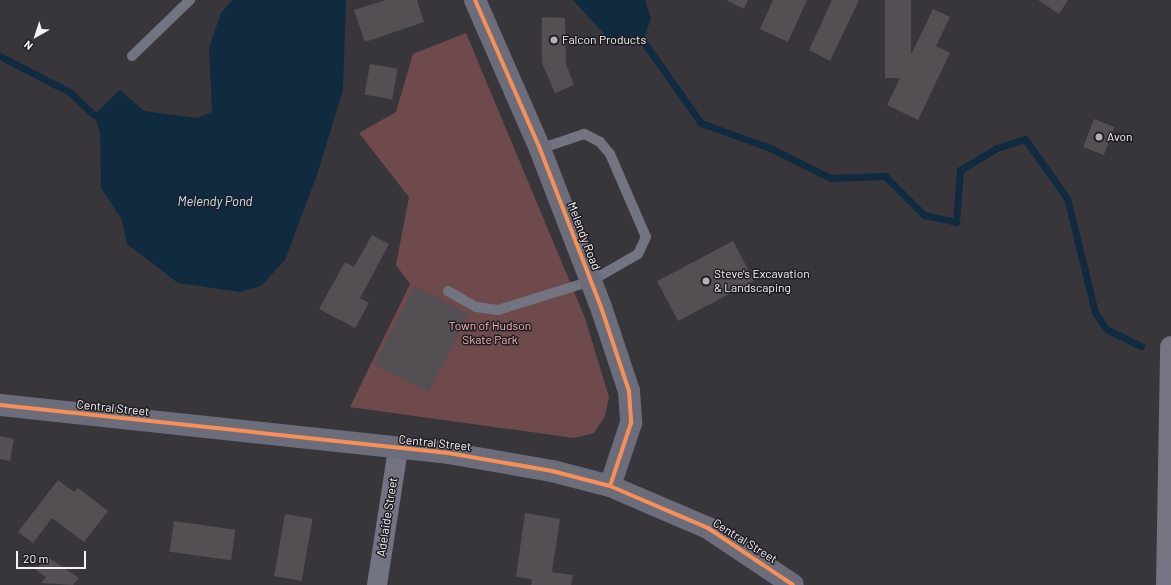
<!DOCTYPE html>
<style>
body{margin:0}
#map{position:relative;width:1171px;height:585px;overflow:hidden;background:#39363b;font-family:Barlow,sans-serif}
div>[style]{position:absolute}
.green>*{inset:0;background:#6f4a4c}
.water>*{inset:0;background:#102a40}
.stream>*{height:7px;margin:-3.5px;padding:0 3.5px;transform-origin:3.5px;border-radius:3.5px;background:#102a40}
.building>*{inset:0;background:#534f53;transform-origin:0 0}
.lane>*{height:10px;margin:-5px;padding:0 5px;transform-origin:5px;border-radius:5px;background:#737482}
.street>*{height:20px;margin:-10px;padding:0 10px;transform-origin:10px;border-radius:10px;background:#737482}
.secondary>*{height:22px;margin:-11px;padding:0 11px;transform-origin:11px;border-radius:11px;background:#6c6d7b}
.primary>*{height:22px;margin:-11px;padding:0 11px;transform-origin:11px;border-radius:11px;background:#747482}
.cycleway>*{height:4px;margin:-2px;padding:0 2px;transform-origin:2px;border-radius:2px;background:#f78f57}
.dots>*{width:11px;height:11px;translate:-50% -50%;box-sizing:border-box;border:2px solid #1f1d21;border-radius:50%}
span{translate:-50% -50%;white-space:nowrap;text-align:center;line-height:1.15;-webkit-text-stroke:3px #1f1d21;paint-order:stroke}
.poi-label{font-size:12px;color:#f5f2f7}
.left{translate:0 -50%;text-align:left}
.street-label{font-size:12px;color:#f5f2f7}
.park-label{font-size:12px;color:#f3b5b7}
.water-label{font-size:13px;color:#c4e2fc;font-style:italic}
.north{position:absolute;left:16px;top:16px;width:40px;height:40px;-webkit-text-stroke:3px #1f1d21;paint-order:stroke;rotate:219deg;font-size:11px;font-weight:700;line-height:16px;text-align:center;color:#f5f2f7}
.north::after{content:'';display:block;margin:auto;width:14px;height:18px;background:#f5f2f7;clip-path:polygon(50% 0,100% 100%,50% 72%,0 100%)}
.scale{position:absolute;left:16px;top:551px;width:70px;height:18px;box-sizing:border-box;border:2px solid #f5f2f7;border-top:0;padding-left:5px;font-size:12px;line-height:14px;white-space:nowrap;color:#f5f2f7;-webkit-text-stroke:3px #1f1d21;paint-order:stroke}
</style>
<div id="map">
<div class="green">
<i style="clip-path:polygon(466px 33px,585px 318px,609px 397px,605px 416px,594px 433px,574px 438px,350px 407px,410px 284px,396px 265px,409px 197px,359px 133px,396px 112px,413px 54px)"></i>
</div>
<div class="water">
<i style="clip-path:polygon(232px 0,346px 0,343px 90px,318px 172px,285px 260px,261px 286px,240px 292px,178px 283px,127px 244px,122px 220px,101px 188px,100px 132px,94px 115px,120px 90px,144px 111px,197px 118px,212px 112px,209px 48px,221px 13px)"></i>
<i style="clip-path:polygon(573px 0,645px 0,651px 19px,642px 43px,615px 46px)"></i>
</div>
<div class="stream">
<i style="left:638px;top:34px;width:109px;rotate:54.7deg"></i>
<i style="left:701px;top:123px;width:73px;rotate:19.9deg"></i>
<i style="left:770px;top:148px;width:68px;rotate:26.2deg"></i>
<i style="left:831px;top:178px;width:54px;rotate:-2.1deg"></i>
<i style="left:885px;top:176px;width:55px;rotate:45deg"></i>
<i style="left:924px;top:215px;width:33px;rotate:12deg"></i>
<i style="left:956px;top:222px;width:52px;rotate:-85.6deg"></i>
<i style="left:960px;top:170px;width:43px;rotate:-30.7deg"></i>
<i style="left:997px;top:148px;width:29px;rotate:-18deg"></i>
<i style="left:1025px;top:139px;width:72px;rotate:54.6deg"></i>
<i style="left:1067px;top:198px;width:117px;rotate:76.2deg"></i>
<i style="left:1095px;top:312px;width:20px;rotate:57deg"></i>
<i style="left:1106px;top:329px;width:39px;rotate:26deg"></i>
<i style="left:0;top:56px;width:80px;rotate:27.5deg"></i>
<i style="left:71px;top:93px;width:32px;rotate:44deg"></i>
</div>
<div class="building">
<i style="clip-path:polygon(386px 0,417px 0,424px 22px,365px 42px,354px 10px)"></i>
<i style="clip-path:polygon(726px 0,748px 0,744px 9px)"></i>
<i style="clip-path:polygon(773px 0,807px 0,788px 42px,760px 29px)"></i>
<i style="clip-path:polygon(832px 0,859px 0,830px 61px,809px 50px)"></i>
<i style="left:885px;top:0;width:26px;height:78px"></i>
<i style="clip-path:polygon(1038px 0,1068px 0,1059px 14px)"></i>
<i style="clip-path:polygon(933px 9px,950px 17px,936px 46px,950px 53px,918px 120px,887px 105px)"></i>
<i style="clip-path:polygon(542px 17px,565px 18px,566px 64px,574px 85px,555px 93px,542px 63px)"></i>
<i style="left:370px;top:64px;width:28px;height:31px;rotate:10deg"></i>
<i style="left:1094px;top:119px;width:22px;height:30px;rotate:21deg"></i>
<i style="clip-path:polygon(372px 235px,389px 244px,360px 298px,369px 303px,355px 328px,319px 309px,345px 262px,354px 267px)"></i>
<i style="left:733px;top:241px;width:45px;height:86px;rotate:62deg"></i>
<i style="left:414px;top:286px;width:61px;height:88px;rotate:27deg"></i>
<i style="clip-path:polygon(0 436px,14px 439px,10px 461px,0 459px)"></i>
<i style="clip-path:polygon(58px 480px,74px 492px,78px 488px,108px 511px,84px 542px,52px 518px,33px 543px,18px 532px)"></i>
<i style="clip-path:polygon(525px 513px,560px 519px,552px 572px,573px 575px,571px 585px,531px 585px,532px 579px,516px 577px)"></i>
<i style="left:285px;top:514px;width:28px;height:63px;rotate:10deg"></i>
<i style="left:174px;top:521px;width:62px;height:31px;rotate:8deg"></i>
<i style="clip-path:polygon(46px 556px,79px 578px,73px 585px,41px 583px,46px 577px,36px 570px)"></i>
</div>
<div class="lane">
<i style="left:132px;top:56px;width:81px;rotate:-44deg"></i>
<i style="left:448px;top:291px;width:32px;rotate:30deg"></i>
<i style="left:476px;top:307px;width:22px;rotate:8deg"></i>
<i style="left:498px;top:310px;width:97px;rotate:-17.3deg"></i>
<i style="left:591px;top:281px;width:54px;rotate:-29.9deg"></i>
<i style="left:638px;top:254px;width:19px;rotate:-65deg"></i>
<i style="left:646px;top:237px;width:90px;rotate:-113.4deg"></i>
<i style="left:610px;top:154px;width:16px;rotate:-130deg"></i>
<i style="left:600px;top:142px;width:18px;rotate:-153deg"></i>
<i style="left:584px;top:134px;width:46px;rotate:161.2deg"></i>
</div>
<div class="street">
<i style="left:377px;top:585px;width:138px;rotate:-81.2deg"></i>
</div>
<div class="secondary">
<i style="left:475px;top:0;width:163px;rotate:66.4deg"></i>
<i style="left:540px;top:149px;width:169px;rotate:68.9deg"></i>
<i style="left:601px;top:307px;width:89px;rotate:71.6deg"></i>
<i style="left:629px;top:391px;width:32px;rotate:86deg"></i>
<i style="left:631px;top:423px;width:66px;rotate:108.4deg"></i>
<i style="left:0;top:405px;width:451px;rotate:6.1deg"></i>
<i style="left:448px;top:453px;width:106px;rotate:9.8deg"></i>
<i style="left:552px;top:471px;width:60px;rotate:14.5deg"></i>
<i style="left:610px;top:486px;width:107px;rotate:23.2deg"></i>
<i style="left:708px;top:528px;width:102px;rotate:33.8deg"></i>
</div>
<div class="primary">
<i style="left:1167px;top:585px;width:238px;rotate:-89deg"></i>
</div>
<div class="cycleway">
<i style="left:475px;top:0;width:163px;rotate:66.4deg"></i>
<i style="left:540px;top:149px;width:169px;rotate:68.9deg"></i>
<i style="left:601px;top:307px;width:89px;rotate:71.6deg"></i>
<i style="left:629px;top:391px;width:32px;rotate:86deg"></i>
<i style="left:631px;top:423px;width:66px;rotate:108.4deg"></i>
<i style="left:0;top:405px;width:451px;rotate:6.1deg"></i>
<i style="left:448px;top:453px;width:106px;rotate:9.8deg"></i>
<i style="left:552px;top:471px;width:60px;rotate:14.5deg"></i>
<i style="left:610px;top:486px;width:107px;rotate:23.2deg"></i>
<i style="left:708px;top:528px;width:102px;rotate:33.8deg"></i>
</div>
<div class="dots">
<i style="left:554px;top:40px;background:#b3b0b5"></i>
<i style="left:1099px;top:137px;background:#b3b0b5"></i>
<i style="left:706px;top:281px;background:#b3b0b5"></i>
</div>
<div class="poi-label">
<span class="left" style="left:562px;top:40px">Falcon Products</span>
<span class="left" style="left:1107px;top:137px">Avon</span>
<span class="left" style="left:714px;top:281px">Steve's Excavation<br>&amp; Landscaping</span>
</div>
<div class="street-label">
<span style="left:584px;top:236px;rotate:69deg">Melendy Road</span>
<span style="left:113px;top:408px;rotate:6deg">Central Street</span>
<span style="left:435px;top:443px;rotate:6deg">Central Street</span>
<span style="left:387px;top:517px;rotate:-81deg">Adelaide Street</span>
<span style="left:745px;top:541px;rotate:32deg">Central Street</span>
</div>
<div class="park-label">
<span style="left:490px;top:333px">Town of Hudson<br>Skate Park</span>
</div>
<div class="water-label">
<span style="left:215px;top:201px">Melendy Pond</span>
</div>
<div class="north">N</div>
<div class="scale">20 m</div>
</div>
